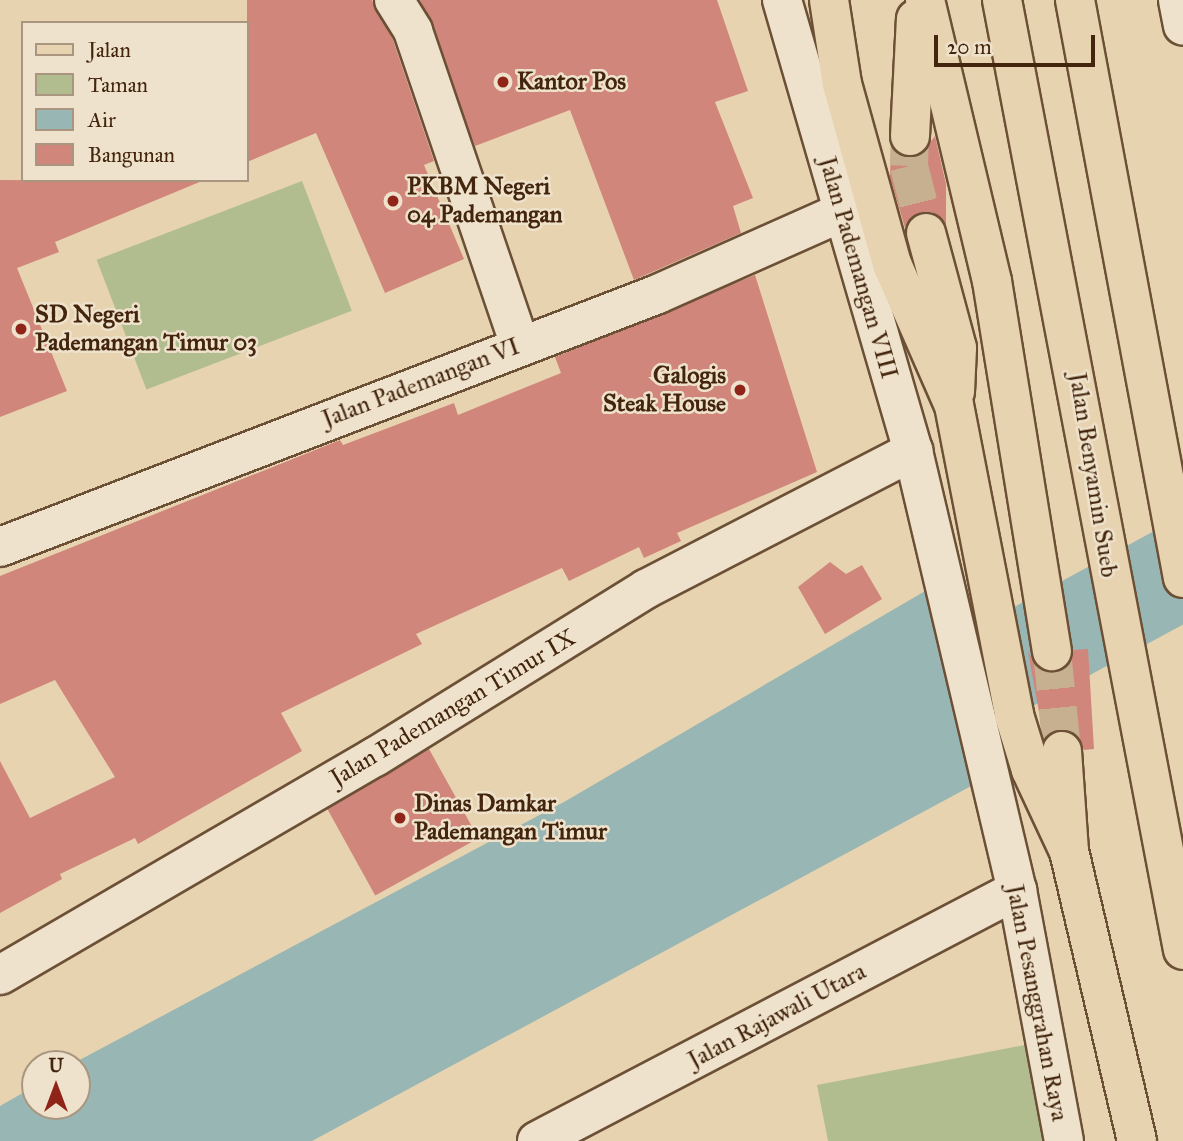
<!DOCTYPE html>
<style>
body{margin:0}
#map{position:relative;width:1183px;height:1141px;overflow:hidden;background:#e7d3b0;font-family:"IM FELL Great Primer",serif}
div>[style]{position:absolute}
.green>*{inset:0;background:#b1bd8e;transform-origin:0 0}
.water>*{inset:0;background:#98b6b3}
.river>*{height:96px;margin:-48px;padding:0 48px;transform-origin:48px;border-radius:48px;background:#98b6b3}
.building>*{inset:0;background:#d1867b;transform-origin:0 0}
.highway-tunnel>*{height:38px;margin-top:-19px;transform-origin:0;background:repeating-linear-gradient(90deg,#c6b08f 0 38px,transparent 0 57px)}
.roads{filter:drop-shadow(2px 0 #6c5036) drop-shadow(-2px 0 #6c5036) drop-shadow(0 2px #6c5036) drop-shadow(0 -2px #6c5036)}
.street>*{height:38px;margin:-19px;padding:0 19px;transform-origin:19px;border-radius:19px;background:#efe2cc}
.secondary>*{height:38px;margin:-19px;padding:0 19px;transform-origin:19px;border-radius:19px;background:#efe2cc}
.primary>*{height:38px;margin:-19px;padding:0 19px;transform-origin:19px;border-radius:19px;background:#e7d3b0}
.highway>*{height:38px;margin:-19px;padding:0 19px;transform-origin:19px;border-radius:19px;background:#e7d3b0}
.dots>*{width:19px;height:19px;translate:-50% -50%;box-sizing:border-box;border:4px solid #efe2cc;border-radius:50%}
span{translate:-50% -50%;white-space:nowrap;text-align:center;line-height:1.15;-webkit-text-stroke:5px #efe2cc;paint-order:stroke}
.poi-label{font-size:24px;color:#43250d;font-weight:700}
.left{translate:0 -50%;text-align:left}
.right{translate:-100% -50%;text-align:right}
.street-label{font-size:24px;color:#43250d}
.legend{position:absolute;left:21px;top:21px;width:228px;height:161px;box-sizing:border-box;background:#efe2cc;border:2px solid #aa9680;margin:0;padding:9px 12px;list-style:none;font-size:21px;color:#43250d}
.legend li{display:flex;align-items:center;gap:14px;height:35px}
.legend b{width:35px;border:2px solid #aa9680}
.north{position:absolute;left:21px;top:1050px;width:70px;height:70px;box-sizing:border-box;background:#efe2cc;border:2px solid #aa9680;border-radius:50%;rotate:0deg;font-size:19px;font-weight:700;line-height:28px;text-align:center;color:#43250d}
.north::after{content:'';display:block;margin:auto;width:24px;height:32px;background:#8f2418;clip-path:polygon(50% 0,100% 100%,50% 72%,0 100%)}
.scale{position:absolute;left:934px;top:35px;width:161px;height:32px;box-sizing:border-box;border:4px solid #43250d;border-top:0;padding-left:9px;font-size:21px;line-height:24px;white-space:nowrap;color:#43250d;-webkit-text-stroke:5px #efe2cc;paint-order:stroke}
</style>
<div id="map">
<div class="green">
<i style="left:302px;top:181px;width:139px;height:220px;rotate:69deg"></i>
<i style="clip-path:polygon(1025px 1045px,1043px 1141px,828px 1141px,817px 1085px)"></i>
</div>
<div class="water">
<i style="clip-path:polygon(956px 573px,986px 778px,312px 1141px,0 1141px,0 1106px,35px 1086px,35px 1106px,77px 1106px,77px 1064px,72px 1064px,564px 802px)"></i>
</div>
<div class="river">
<i style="left:868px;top:741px;width:358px;rotate:-28.5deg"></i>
</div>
<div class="building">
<i style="clip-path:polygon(247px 0,372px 0,393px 40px,434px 161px,424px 165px,464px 259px,385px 293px,316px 133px,247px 162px)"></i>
<i style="clip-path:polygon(420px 0,717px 0,748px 91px,715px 102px,753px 198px,733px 206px,741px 233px,634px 280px,570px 110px,475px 146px)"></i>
<i style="clip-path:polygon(935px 136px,946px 184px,946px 225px,932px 212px,921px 212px,905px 228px,890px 177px,891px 147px,908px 158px,919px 156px)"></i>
<i style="clip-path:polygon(0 180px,202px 181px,55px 242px,59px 252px,17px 268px,67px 391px,0 417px)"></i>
<i style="clip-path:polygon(755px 275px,817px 472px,677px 533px,681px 541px,644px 558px,639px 547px,569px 581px,562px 568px,416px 634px,422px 644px,281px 713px,302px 751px,138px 844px,135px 838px,60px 874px,62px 879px,0 913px,0 761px,30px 818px,115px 777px,55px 680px,0 704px,0 576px,340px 440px,343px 445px,454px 403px,458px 415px,561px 373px,555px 357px)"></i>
<i style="clip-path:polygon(830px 562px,846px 574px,862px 565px,882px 599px,825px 634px,798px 587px)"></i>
<i style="clip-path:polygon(1088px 649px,1094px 749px,1084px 750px,1071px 731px,1044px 739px,1028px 652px,1036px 665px,1055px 673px,1066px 667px,1073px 650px)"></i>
<i style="left:429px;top:749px;width:102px;height:118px;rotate:61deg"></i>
</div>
<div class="highway-tunnel">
<i style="left:910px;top:136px;width:30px;rotate:92deg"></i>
<i style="left:909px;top:166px;width:69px;rotate:75.8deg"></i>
<i style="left:1052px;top:651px;width:100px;rotate:84.3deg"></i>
</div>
<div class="roads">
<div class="street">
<i style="left:394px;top:0;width:36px;rotate:58deg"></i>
<i style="left:413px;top:31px;width:332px;rotate:71.2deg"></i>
<i style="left:0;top:975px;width:434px;rotate:-30.2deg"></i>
<i style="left:375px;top:757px;width:319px;rotate:-31.8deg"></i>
<i style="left:646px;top:589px;width:301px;rotate:-27.3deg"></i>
</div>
<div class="secondary">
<i style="left:782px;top:0;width:470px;rotate:73.8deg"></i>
<i style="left:913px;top:451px;width:451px;rotate:76.7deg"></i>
<i style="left:1017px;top:890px;width:255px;rotate:79.4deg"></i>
<i style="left:1178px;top:0;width:26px;rotate:79deg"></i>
<i style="left:0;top:547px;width:705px;rotate:-21.03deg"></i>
<i style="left:658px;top:294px;width:199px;rotate:-24deg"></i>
<i style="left:537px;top:1141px;width:542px;rotate:-27.61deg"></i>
</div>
<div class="primary">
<i style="left:1002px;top:0;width:967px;rotate:79.21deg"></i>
<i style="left:1075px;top:0;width:588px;rotate:79.42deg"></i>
</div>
<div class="highway">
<i style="left:829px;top:0;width:85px;rotate:81.2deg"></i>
<i style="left:842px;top:84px;width:187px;rotate:74.5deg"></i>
<i style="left:892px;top:264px;width:154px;rotate:66.3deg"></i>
<i style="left:954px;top:405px;width:316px;rotate:79deg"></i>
<i style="left:1014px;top:715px;width:58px;rotate:72.8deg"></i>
<i style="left:1031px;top:770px;width:89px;rotate:64.9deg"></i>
<i style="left:925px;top:0;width:289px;rotate:76.6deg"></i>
<i style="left:992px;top:281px;width:375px;rotate:80.8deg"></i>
<i style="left:910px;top:136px;width:117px;rotate:-87.1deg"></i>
<i style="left:926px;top:233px;width:119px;rotate:74.9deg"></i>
<i style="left:957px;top:348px;width:44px;rotate:92.6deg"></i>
<i style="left:1062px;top:751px;width:100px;rotate:86deg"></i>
<i style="left:1069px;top:851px;width:298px;rotate:76.8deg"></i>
</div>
</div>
<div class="dots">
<i style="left:503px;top:82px;background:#8f2418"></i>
<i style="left:393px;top:201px;background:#8f2418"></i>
<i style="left:21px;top:329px;background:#8f2418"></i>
<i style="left:740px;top:390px;background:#8f2418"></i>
<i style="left:400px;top:818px;background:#8f2418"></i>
</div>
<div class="poi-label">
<span class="left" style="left:517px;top:82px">Kantor Pos</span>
<span class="left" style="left:407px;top:201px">PKBM Negeri<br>04 Pademangan</span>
<span class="left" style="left:35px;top:329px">SD Negeri<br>Pademangan Timur 03</span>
<span class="right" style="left:726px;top:390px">Galogis<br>Steak House</span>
<span class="left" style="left:414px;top:818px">Dinas Damkar<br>Pademangan Timur</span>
</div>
<div class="street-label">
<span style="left:858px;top:268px;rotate:74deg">Jalan Pademangan VIII</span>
<span style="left:421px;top:383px;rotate:-21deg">Jalan Pademangan VI</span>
<span style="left:1093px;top:475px;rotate:81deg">Jalan Benyamin Sueb</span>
<span style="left:453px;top:708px;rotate:-31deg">Jalan Pademangan Timur IX</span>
<span style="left:1037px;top:1003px;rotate:79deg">Jalan Pesanggrahan Raya</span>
<span style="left:777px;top:1016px;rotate:-28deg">Jalan Rajawali Utara</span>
</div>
<ul class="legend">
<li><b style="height:9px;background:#e7d3b0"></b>Jalan</li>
<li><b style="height:19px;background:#b1bd8e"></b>Taman</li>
<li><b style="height:19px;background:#98b6b3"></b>Air</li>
<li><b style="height:19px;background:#d1867b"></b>Bangunan</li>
</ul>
<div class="north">U</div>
<div class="scale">20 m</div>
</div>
